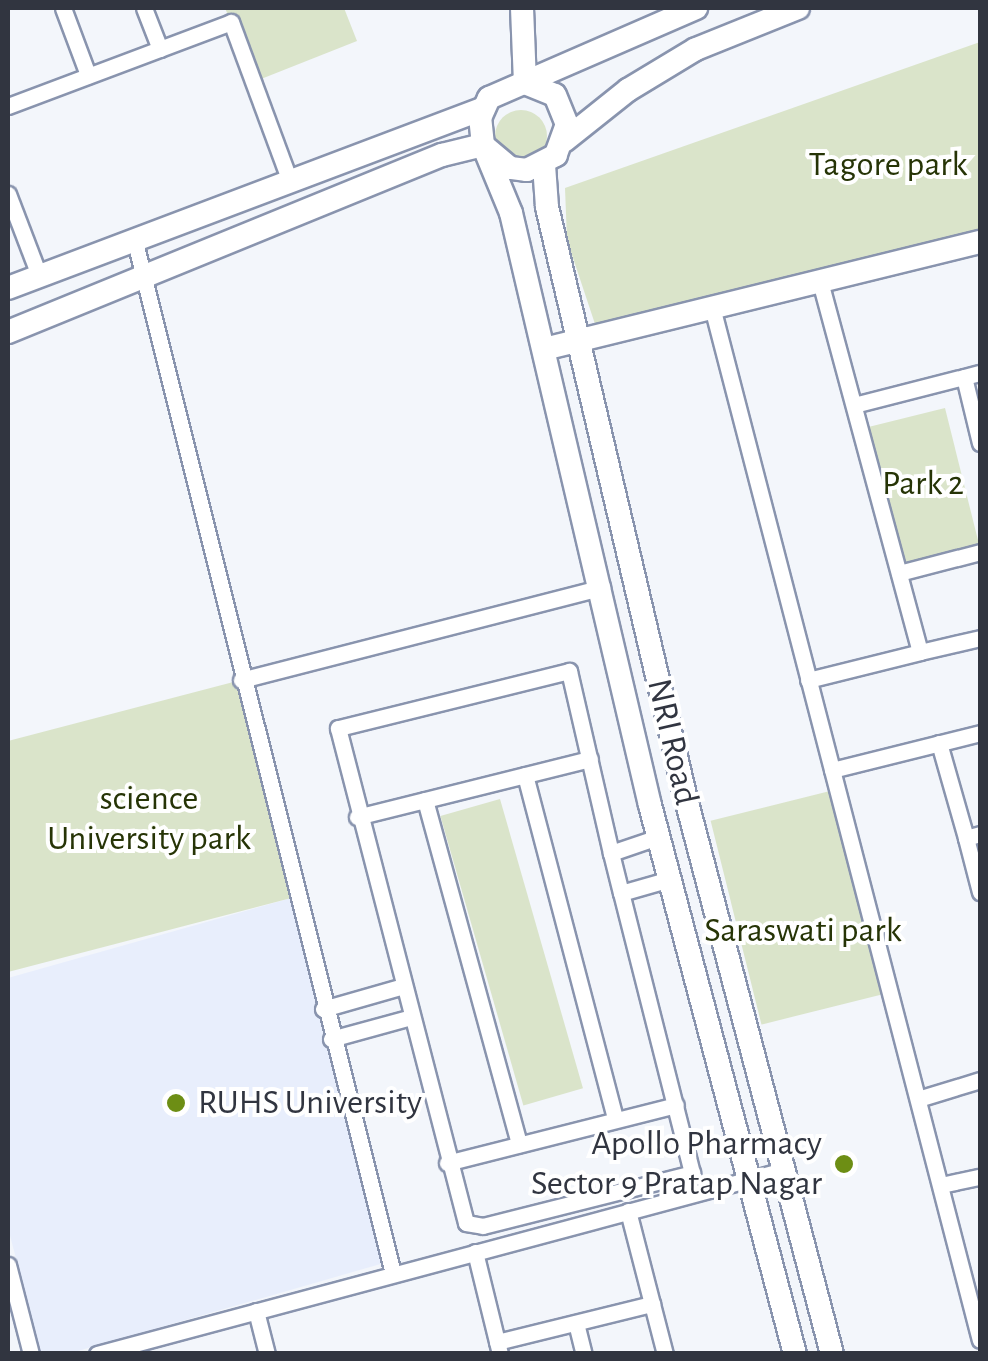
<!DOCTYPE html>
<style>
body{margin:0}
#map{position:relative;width:988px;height:1361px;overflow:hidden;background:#f3f6fb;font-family:"Alegreya Sans",sans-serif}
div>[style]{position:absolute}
.built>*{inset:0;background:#e8eefc}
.green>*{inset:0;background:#dae4ca;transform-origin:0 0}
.round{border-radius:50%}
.roads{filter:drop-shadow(2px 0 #8994ae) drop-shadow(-2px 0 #8994ae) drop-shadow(0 2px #8994ae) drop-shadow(0 -2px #8994ae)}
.street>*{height:15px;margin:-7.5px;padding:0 7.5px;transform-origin:7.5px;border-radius:7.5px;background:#fff}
.secondary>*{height:22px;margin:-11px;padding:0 11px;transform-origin:11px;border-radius:11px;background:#fff}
.dots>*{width:28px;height:28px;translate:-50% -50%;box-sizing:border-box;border:5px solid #fff;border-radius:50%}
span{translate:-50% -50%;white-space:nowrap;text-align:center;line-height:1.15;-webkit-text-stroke:8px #fff;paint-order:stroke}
.park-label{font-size:35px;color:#263406}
.street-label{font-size:35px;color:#313540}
.poi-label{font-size:35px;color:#313540}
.left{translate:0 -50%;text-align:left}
.right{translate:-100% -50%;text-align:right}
.frame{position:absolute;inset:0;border:10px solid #313540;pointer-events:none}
</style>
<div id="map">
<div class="built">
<i style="clip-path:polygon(295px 897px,384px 1263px,71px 1353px,41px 1353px,8px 1228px,8px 978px)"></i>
</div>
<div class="green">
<i style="clip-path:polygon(225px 8px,344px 8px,357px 41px,256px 81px)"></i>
<i style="clip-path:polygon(980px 42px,980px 230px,595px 324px,567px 240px,565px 188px)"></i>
<i class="round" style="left:495px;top:110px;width:52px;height:52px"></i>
<i style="left:945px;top:408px;width:148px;height:81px;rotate:76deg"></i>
<i style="clip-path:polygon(241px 680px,295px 897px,8px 972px,8px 741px)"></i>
<i style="left:830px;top:791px;width:210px;height:123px;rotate:76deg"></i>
<i style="left:500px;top:799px;width:301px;height:62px;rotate:74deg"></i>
</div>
<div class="roads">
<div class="street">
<i style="left:63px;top:8px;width:72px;rotate:69.5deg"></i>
<i style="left:144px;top:8px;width:44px;rotate:68.7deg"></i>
<i style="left:8px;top:106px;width:238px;rotate:-20.6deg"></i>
<i style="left:231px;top:22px;width:167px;rotate:69.7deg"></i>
<i style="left:8px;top:194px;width:87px;rotate:69.1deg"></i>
<i style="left:134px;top:238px;width:1068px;rotate:75.96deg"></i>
<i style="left:712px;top:307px;width:1067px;rotate:75.46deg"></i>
<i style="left:964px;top:377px;width:68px;rotate:76.4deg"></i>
<i style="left:854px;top:405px;width:130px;rotate:-14.3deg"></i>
<i style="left:899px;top:573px;width:84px;rotate:-14.5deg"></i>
<i style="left:920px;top:652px;width:62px;rotate:-13.1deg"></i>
<i style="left:241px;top:680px;width:373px;rotate:-14.4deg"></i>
<i style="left:808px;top:680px;width:115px;rotate:-14deg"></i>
<i style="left:920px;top:652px;width:384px;rotate:-105.1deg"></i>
<i style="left:939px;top:743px;width:99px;rotate:74.1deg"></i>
<i style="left:966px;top:838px;width:15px;rotate:-16deg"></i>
<i style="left:832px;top:770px;width:153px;rotate:-14deg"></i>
<i style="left:525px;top:775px;width:355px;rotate:75.3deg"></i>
<i style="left:425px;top:800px;width:357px;rotate:74.7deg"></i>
<i style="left:357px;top:817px;width:240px;rotate:-14deg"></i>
<i style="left:658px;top:837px;width:50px;rotate:161.2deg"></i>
<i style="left:611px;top:853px;width:187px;rotate:-103deg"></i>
<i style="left:569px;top:671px;width:238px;rotate:166.1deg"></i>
<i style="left:338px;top:728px;width:511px;rotate:75.5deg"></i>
<i style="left:466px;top:1223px;width:17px;rotate:10deg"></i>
<i style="left:483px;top:1226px;width:216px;rotate:-14.2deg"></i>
<i style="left:692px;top:1173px;width:289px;rotate:-104.2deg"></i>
<i style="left:621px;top:893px;width:51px;rotate:-15.9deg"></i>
<i style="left:966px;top:838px;width:56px;rotate:75.5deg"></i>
<i style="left:611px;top:853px;width:41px;rotate:76deg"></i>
<i style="left:323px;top:1009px;width:80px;rotate:-15.9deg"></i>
<i style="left:331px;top:1039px;width:80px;rotate:-15.3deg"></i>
<i style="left:918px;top:1099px;width:65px;rotate:-17deg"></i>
<i style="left:447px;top:1163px;width:236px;rotate:-14.2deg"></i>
<i style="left:941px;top:1185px;width:40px;rotate:-12deg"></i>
<i style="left:628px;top:1211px;width:148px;rotate:75.5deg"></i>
<i style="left:475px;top:1252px;width:105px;rotate:76.2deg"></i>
<i style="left:8px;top:1265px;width:92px;rotate:75.5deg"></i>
<i style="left:256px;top:1311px;width:44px;rotate:75.7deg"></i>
<i style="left:576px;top:1323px;width:32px;rotate:76deg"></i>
<i style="left:497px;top:1342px;width:160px;rotate:-13.8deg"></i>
<i style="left:97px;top:1354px;width:711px;rotate:-14.99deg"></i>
</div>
<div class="secondary">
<i style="left:522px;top:8px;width:75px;rotate:87.7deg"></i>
<i style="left:525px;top:83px;width:32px;rotate:22deg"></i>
<i style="left:555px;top:95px;width:31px;rotate:68deg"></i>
<i style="left:567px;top:124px;width:33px;rotate:110deg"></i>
<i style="left:556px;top:155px;width:33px;rotate:153deg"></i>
<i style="left:527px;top:170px;width:17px;rotate:-173deg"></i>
<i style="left:510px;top:168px;width:35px;rotate:-140deg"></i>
<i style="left:483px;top:145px;width:27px;rotate:-96deg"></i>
<i style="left:480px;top:118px;width:22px;rotate:-66deg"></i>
<i style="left:489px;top:98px;width:226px;rotate:-23.5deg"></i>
<i style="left:564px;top:141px;width:82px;rotate:-38.6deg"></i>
<i style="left:628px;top:90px;width:79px;rotate:-31.1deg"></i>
<i style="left:696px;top:49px;width:110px;rotate:-21.9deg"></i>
<i style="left:483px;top:145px;width:74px;rotate:67.6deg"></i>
<i style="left:511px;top:213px;width:608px;rotate:76.79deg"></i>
<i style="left:650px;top:805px;width:568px;rotate:75.21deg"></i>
<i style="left:544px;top:165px;width:42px;rotate:85.9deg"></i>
<i style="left:547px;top:207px;width:608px;rotate:76.79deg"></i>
<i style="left:686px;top:799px;width:574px;rotate:75.26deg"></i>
<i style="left:8px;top:288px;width:507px;rotate:-20.69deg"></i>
<i style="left:8px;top:332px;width:469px;rotate:-22.2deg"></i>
<i style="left:442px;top:155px;width:42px;rotate:-13.7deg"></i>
<i style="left:544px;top:349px;width:449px;rotate:-13.8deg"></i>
</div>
</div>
<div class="dots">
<i style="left:176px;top:1103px;background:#6d8e14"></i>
<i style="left:844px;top:1164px;background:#6d8e14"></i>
</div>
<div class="park-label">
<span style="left:888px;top:165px">Tagore park</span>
<span style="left:923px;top:484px">Park 2</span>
<span style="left:149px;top:819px">science<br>University park</span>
<span style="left:803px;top:931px">Saraswati park</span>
</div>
<div class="street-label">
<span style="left:672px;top:742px;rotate:77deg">NRI Road</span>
</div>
<div class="poi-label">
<span class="left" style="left:198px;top:1103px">RUHS University</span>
<span class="right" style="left:822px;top:1164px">Apollo Pharmacy<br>Sector 9 Pratap Nagar</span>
</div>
<div class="frame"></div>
</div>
